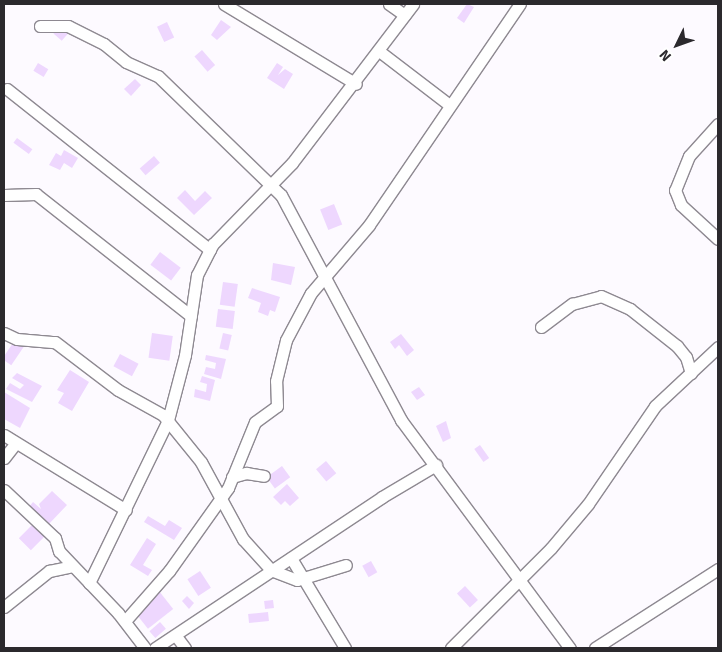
<!DOCTYPE html>
<style>
body{margin:0}
#map{position:relative;width:722px;height:652px;overflow:hidden;background:#fdfaff;font-family:Signika,sans-serif}
div>[style]{position:absolute}
.building>*{inset:0;background:#eed7fe;transform-origin:0 0}
.roads{filter:drop-shadow(1px 0 #8e8991) drop-shadow(-1px 0 #8e8991) drop-shadow(0 1px #8e8991) drop-shadow(0 -1px #8e8991)}
.street>*{height:11px;margin:-5.5px;padding:0 5.5px;transform-origin:5.5px;border-radius:5.5px;background:#fff}
span{translate:-50% -50%;white-space:nowrap;text-align:center;line-height:1.15;-webkit-text-stroke:4px #fff;paint-order:stroke}
.frame{position:absolute;inset:0;border:5px solid #2b292d;pointer-events:none}
.north{position:absolute;left:652px;top:20px;width:50px;height:50px;-webkit-text-stroke:4px #fff;paint-order:stroke;rotate:228deg;font-size:14px;font-weight:700;line-height:20px;text-align:center;color:#2b292d}
.north::after{content:'';display:block;margin:auto;width:18px;height:22px;background:#2b292d;clip-path:polygon(50% 0,100% 100%,50% 72%,0 100%)}
</style>
<div id="map">
<div class="building">
<i style="clip-path:polygon(467px 4px,474px 7px,464px 23px,457px 18px)"></i>
<i style="clip-path:polygon(221px 20px,231px 27px,217px 40px,211px 35px)"></i>
<i style="left:167px;top:22px;width:17px;height:11px;rotate:65deg"></i>
<i style="left:60px;top:26px;width:11px;height:10px;rotate:41deg"></i>
<i style="left:202px;top:50px;width:20px;height:10px;rotate:49deg"></i>
<i style="left:38px;top:63px;width:12px;height:9px;rotate:31deg"></i>
<i style="clip-path:polygon(277px 63px,283px 67px,278px 75px,285px 69px,293px 74px,284px 89px,267px 78px)"></i>
<i style="clip-path:polygon(135px 79px,141px 85px,131px 96px,124px 89px)"></i>
<i style="left:17px;top:138px;width:19px;height:6px;rotate:36deg"></i>
<i style="clip-path:polygon(64px 150px,78px 158px,72px 168px,64px 163px,60px 170px,49px 165px,56px 153px,61px 156px)"></i>
<i style="left:154px;top:156px;width:9px;height:19px;rotate:49deg"></i>
<i style="clip-path:polygon(185px 190px,195px 201px,205px 191px,212px 198px,194px 215px,177px 198px)"></i>
<i style="left:334px;top:204px;width:22px;height:15px;rotate:68deg"></i>
<i style="left:160px;top:252px;width:26px;height:16px;rotate:37deg"></i>
<i style="clip-path:polygon(273px 263px,295px 267px,291px 285px,271px 280px)"></i>
<i style="left:223px;top:282px;width:15px;height:23px;rotate:8deg"></i>
<i style="clip-path:polygon(252px 288px,280px 297px,275px 312px,270px 310px,268px 316px,258px 312px,261px 303px,248px 298px)"></i>
<i style="left:218px;top:309px;width:17px;height:18px;rotate:7deg"></i>
<i style="left:152px;top:333px;width:21px;height:25px;rotate:8deg"></i>
<i style="left:223px;top:333px;width:9px;height:16px;rotate:13deg"></i>
<i style="clip-path:polygon(401px 334px,414px 350px,407px 356px,399px 345px,395px 349px,390px 342px)"></i>
<i style="left:15px;top:340px;width:11px;height:23px;rotate:34deg"></i>
<i style="left:120px;top:354px;width:21px;height:14px;rotate:28deg"></i>
<i style="clip-path:polygon(206px 355px,226px 359px,221px 379px,204px 374px,206px 367px,215px 369px,216px 363px,205px 360px)"></i>
<i style="clip-path:polygon(70px 370px,89px 382px,72px 411px,58px 403px,64px 393px,57px 390px)"></i>
<i style="clip-path:polygon(17px 373px,42px 386px,32px 402px,6px 389px,10px 383px,20px 389px,24px 385px,12px 378px)"></i>
<i style="clip-path:polygon(202px 376px,215px 380px,210px 401px,194px 397px,195px 389px,206px 392px,207px 384px,200px 382px)"></i>
<i style="clip-path:polygon(419px 387px,425px 395px,417px 400px,411px 392px)"></i>
<i style="clip-path:polygon(4px 392px,30px 408px,20px 428px,4px 419px)"></i>
<i style="clip-path:polygon(446px 421px,451px 438px,443px 442px,436px 426px)"></i>
<i style="left:480px;top:445px;width:16px;height:7px;rotate:55deg"></i>
<i style="left:326px;top:461px;width:16px;height:13px;rotate:50deg"></i>
<i style="left:282px;top:466px;width:14px;height:19px;rotate:54deg"></i>
<i style="clip-path:polygon(287px 484px,299px 498px,290px 506px,285px 501px,281px 505px,273px 497px)"></i>
<i style="clip-path:polygon(52px 491px,67px 505px,48px 525px,29px 507px,33px 502px,41px 509px,39px 504px)"></i>
<i style="clip-path:polygon(148px 516px,165px 526px,169px 520px,182px 528px,174px 540px,144px 522px)"></i>
<i style="left:33px;top:524px;width:17px;height:20px;rotate:45deg"></i>
<i style="clip-path:polygon(147px 538px,156px 544px,143px 565px,152px 570px,148px 576px,130px 565px)"></i>
<i style="left:371px;top:561px;width:13px;height:10px;rotate:61deg"></i>
<i style="left:200px;top:571px;width:20px;height:15px;rotate:57deg"></i>
<i style="left:465px;top:586px;width:19px;height:11px;rotate:47deg"></i>
<i style="left:159px;top:591px;width:23px;height:32px;rotate:52deg"></i>
<i style="clip-path:polygon(187px 596px,194px 603px,189px 609px,182px 601px)"></i>
<i style="left:273px;top:600px;width:8px;height:9px;rotate:83deg"></i>
<i style="left:268px;top:612px;width:9px;height:20px;rotate:84deg"></i>
<i style="left:160px;top:622px;width:9px;height:14px;rotate:49deg"></i>
</div>
<div class="roads">
<div class="street">
<i style="left:224px;top:4px;width:154px;rotate:31.2deg"></i>
<i style="left:389px;top:4px;width:19px;rotate:35deg"></i>
<i style="left:40px;top:26px;width:28px"></i>
<i style="left:68px;top:26px;width:40px;rotate:26.6deg"></i>
<i style="left:104px;top:44px;width:28px;rotate:39deg"></i>
<i style="left:126px;top:62px;width:35px;rotate:24deg"></i>
<i style="left:158px;top:76px;width:171px;rotate:44.1deg"></i>
<i style="left:281px;top:195px;width:255px;rotate:61.9deg"></i>
<i style="left:401px;top:420px;width:284px;rotate:53.5deg"></i>
<i style="left:379px;top:51px;width:87px;rotate:37.5deg"></i>
<i style="left:7px;top:89px;width:259px;rotate:38.4deg"></i>
<i style="left:718px;top:124px;width:43px;rotate:132.2deg"></i>
<i style="left:689px;top:156px;width:37px;rotate:112deg"></i>
<i style="left:675px;top:190px;width:16px;rotate:68deg"></i>
<i style="left:681px;top:205px;width:50px;rotate:42.6deg"></i>
<i style="left:4px;top:195px;width:32px;rotate:-2deg"></i>
<i style="left:36px;top:194px;width:197px;rotate:38.2deg"></i>
<i style="left:541px;top:327px;width:39px;rotate:-37deg"></i>
<i style="left:572px;top:304px;width:30px;rotate:-15deg"></i>
<i style="left:601px;top:296px;width:32px;rotate:24deg"></i>
<i style="left:630px;top:309px;width:60px;rotate:38.2deg"></i>
<i style="left:677px;top:346px;width:14px;rotate:51deg"></i>
<i style="left:686px;top:357px;width:17px;rotate:73deg"></i>
<i style="left:4px;top:333px;width:14px;rotate:25deg"></i>
<i style="left:17px;top:339px;width:38px;rotate:5deg"></i>
<i style="left:55px;top:342px;width:79px;rotate:37.3deg"></i>
<i style="left:118px;top:390px;width:51px;rotate:29.1deg"></i>
<i style="left:163px;top:415px;width:60px;rotate:51deg"></i>
<i style="left:201px;top:462px;width:88px;rotate:61.4deg"></i>
<i style="left:243px;top:539px;width:42px;rotate:47.9deg"></i>
<i style="left:271px;top:570px;width:28px;rotate:21deg"></i>
<i style="left:297px;top:580px;width:51px;rotate:-17deg"></i>
<i style="left:4px;top:435px;width:143px;rotate:31.6deg"></i>
<i style="left:4px;top:458px;width:18px;rotate:-52deg"></i>
<i style="left:232px;top:477px;width:15px;rotate:-16deg"></i>
<i style="left:246px;top:473px;width:18px;rotate:9deg"></i>
<i style="left:4px;top:490px;width:70px;rotate:43.3deg"></i>
<i style="left:55px;top:538px;width:14px;rotate:73deg"></i>
<i style="left:59px;top:551px;width:86px;rotate:46.4deg"></i>
<i style="left:118px;top:613px;width:44px;rotate:52.4deg"></i>
<i style="left:291px;top:558px;width:105px;rotate:59deg"></i>
<i style="left:89px;top:583px;width:181px;rotate:-64.1deg"></i>
<i style="left:168px;top:420px;width:67px;rotate:-75.3deg"></i>
<i style="left:185px;top:355px;width:81px;rotate:-81.5deg"></i>
<i style="left:197px;top:275px;width:35px;rotate:-63deg"></i>
<i style="left:213px;top:244px;width:113px;rotate:-45.7deg"></i>
<i style="left:292px;top:163px;width:200px;rotate:-52.7deg"></i>
<i style="left:4px;top:607px;width:58px;rotate:-38.7deg"></i>
<i style="left:49px;top:571px;width:24px;rotate:-12deg"></i>
<i style="left:125px;top:621px;width:67px;rotate:-48.7deg"></i>
<i style="left:169px;top:571px;width:102px;rotate:-54.6deg"></i>
<i style="left:228px;top:488px;width:71px;rotate:-67.8deg"></i>
<i style="left:255px;top:422px;width:27px;rotate:-36deg"></i>
<i style="left:277px;top:406px;width:25px;rotate:-92deg"></i>
<i style="left:276px;top:381px;width:42px;rotate:-76.3deg"></i>
<i style="left:286px;top:340px;width:53px;rotate:-62deg"></i>
<i style="left:311px;top:293px;width:89px;rotate:-49.5deg"></i>
<i style="left:369px;top:225px;width:268px;rotate:-55.7deg"></i>
<i style="left:176px;top:636px;width:15px;rotate:53deg"></i>
<i style="left:155px;top:648px;width:273px;rotate:-33.6deg"></i>
<i style="left:382px;top:497px;width:63px;rotate:-30.7deg"></i>
<i style="left:451px;top:648px;width:141px;rotate:-45deg"></i>
<i style="left:551px;top:548px;width:57px;rotate:-49.9deg"></i>
<i style="left:588px;top:504px;width:119px;rotate:-55.6deg"></i>
<i style="left:655px;top:406px;width:86px;rotate:-43.1deg"></i>
<i style="left:595px;top:648px;width:146px;rotate:-32.7deg"></i>
</div>
</div>
<div class="frame"></div>
<div class="north">N</div>
</div>
